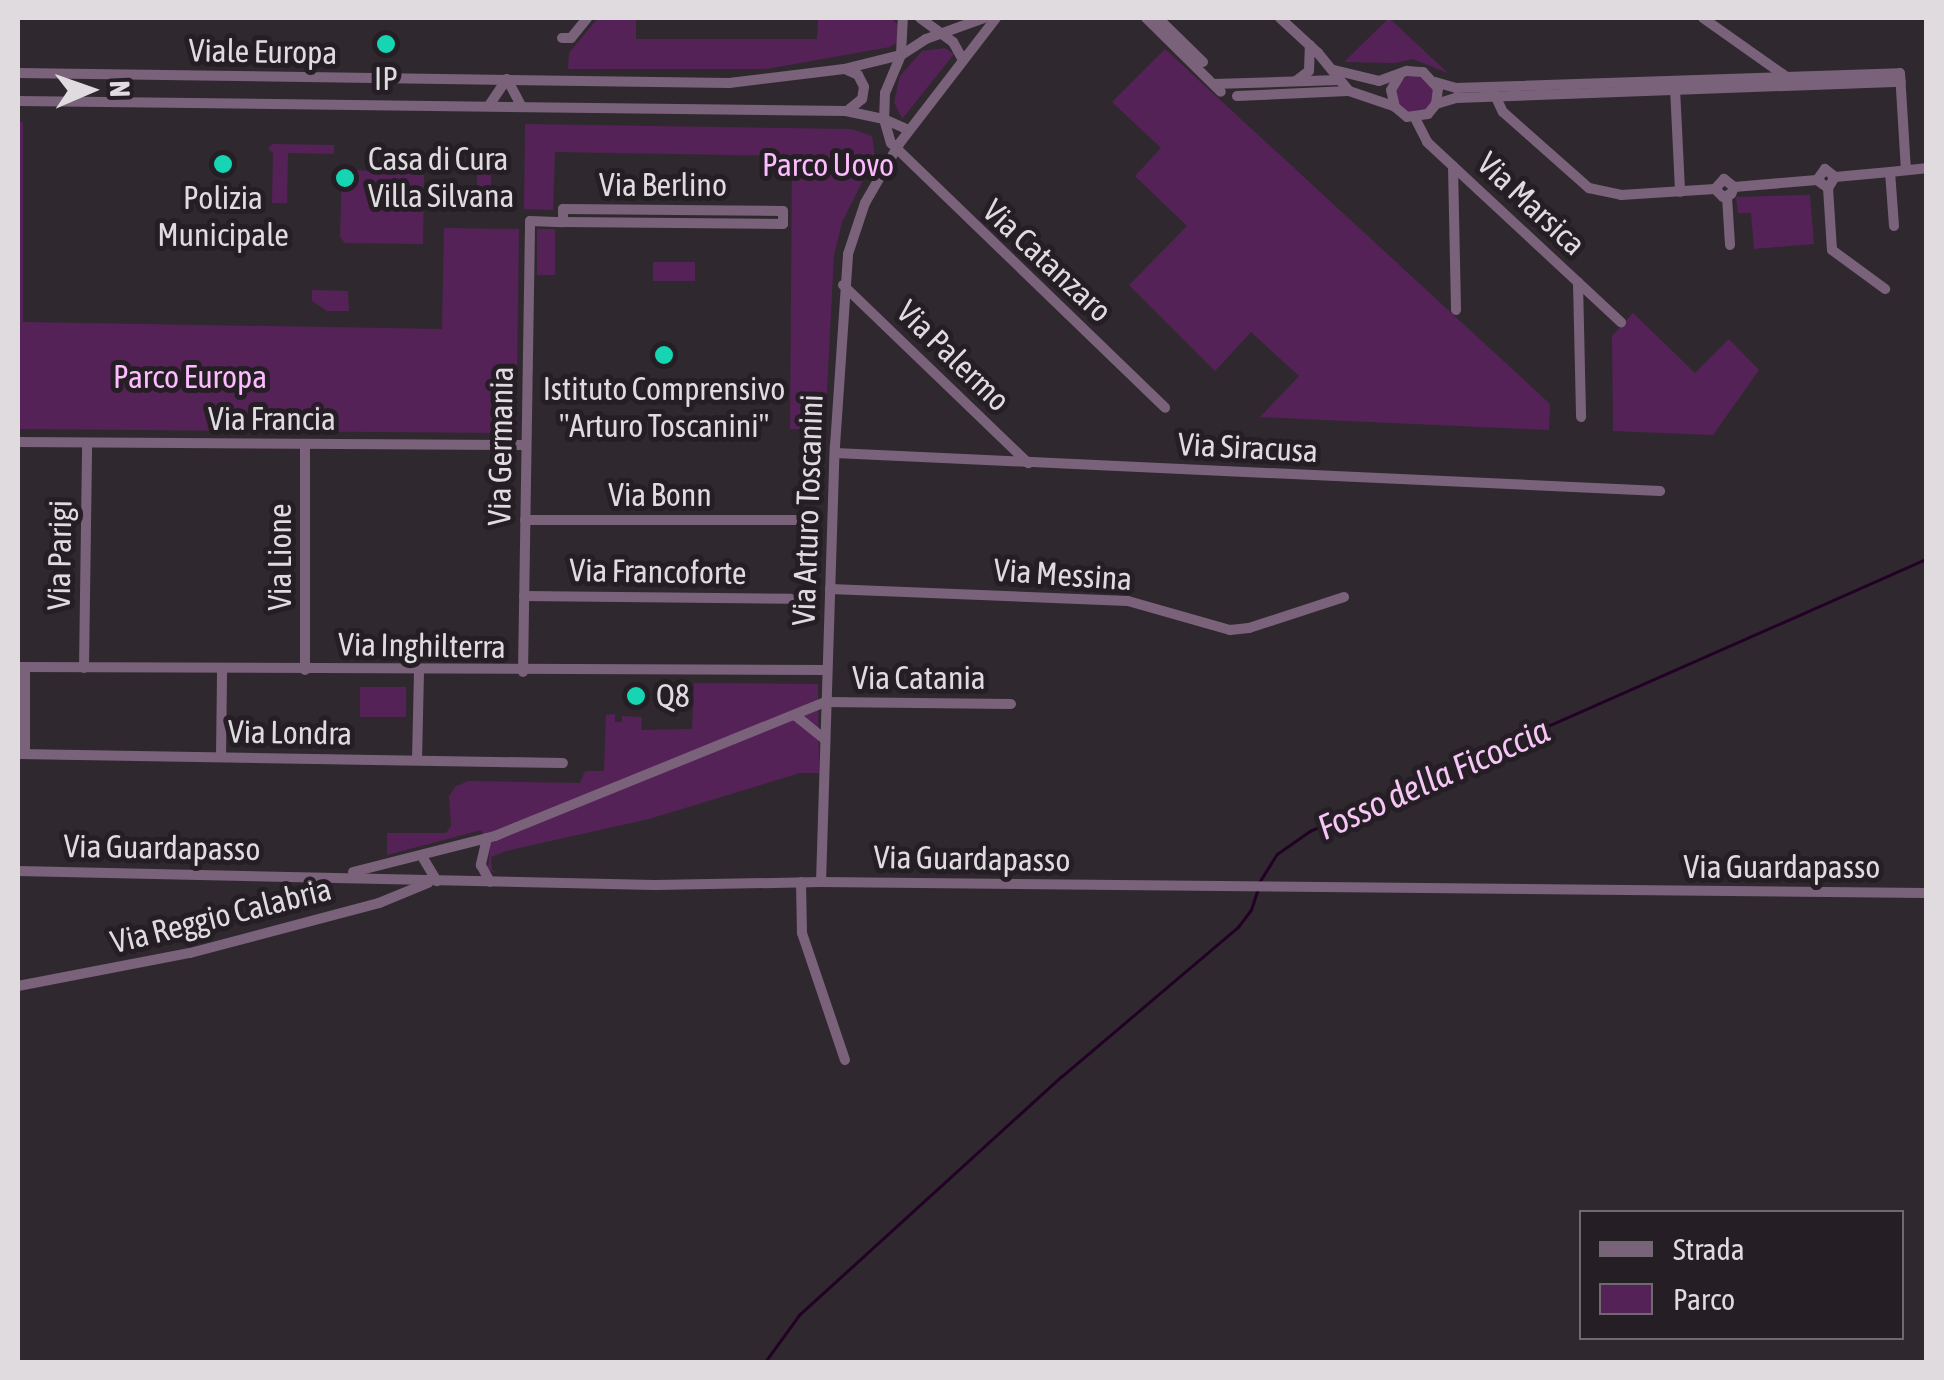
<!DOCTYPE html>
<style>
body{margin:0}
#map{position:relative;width:1944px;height:1380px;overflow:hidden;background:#2f292f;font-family:"Asap Condensed",sans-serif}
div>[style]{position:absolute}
.green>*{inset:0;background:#552257;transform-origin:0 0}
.round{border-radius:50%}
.stream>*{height:2.5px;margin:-1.25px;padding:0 1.25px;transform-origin:1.25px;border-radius:1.25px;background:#230025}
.minor>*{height:10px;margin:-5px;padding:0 5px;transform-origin:5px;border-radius:5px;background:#7b627b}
.dots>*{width:28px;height:28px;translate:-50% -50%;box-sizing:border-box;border:5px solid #251f25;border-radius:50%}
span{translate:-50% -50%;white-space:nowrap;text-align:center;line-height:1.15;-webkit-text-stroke:10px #251f25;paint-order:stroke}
.street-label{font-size:32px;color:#dfdbdf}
.poi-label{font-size:32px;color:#dfdbdf}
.left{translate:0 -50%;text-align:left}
.park-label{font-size:32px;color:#fdbcff}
.water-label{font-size:35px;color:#f6c6f7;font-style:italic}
.frame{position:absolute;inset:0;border:20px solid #dfdbdf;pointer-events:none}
.legend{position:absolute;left:1579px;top:1210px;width:325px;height:130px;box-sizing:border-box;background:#251f25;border:2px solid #6f6a6f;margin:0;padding:12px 18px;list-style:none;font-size:30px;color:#dfdbdf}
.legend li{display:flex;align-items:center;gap:20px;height:50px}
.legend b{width:50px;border:2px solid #6f6a6f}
.north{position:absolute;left:40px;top:40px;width:100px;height:100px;-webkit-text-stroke:8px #251f25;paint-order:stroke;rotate:88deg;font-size:28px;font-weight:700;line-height:40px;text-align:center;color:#dfdbdf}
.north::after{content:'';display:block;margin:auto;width:35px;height:45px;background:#dfdbdf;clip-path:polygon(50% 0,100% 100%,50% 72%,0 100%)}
</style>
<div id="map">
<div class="green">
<i style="clip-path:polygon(598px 18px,636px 18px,636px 39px,817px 39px,818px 18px,891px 18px,900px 27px,897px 42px,890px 47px,766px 69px,568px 69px,569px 53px)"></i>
<i style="clip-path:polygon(1389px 18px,1448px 73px,1413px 59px,1396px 63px,1344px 62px)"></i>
<i style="clip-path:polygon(945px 48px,954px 54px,902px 119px,894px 102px,900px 76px,922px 51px)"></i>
<i style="clip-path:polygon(1165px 49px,1550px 404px,1549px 430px,1260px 417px,1299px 376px,1251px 332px,1215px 371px,1129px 285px,1187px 226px,1135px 176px,1161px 148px,1112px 102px)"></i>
<i class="round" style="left:1396px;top:75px;width:38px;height:38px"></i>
<i style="clip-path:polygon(18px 122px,23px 122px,23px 322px,442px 329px,444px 228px,519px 229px,517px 372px,507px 375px,504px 382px,509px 392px,517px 395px,517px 433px,18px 429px)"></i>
<i style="clip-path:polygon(525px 124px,851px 129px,872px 136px,875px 157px,842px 222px,834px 255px,825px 429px,790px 429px,792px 156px,555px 152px,553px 210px,524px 209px)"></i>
<i style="clip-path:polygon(273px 144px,334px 145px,334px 154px,288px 153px,287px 203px,272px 203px,273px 153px,268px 148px)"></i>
<i style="clip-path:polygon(492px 150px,500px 152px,502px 158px,491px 159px,491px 210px,477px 210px,477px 159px,468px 156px)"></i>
<i style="clip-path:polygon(342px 169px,424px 175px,423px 244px,345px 243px,340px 237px)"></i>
<i style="clip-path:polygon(1810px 195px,1814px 244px,1754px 249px,1751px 213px,1738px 213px,1736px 197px)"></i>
<i style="left:537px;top:229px;width:18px;height:46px"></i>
<i style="left:653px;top:262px;width:42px;height:19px"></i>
<i style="clip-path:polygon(312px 290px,348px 291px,349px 311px,327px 311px,312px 301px)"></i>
<i style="clip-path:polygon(1633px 313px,1695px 373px,1729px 339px,1759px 370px,1713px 435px,1613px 431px,1612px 336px)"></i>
<i style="clip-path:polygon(694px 683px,818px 684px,819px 773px,800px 773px,649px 819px,506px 851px,491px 857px,492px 870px,498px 873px,490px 871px,488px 868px,490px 848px,481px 830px,387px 855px,387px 833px,446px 833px,451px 826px,449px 796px,456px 786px,469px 781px,580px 783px,585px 771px,604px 771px,606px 715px,615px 714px,615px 722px,622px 722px,622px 716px,642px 717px,641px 730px,692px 729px)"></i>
<i style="left:360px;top:687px;width:46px;height:30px"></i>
</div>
<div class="stream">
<i style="left:1260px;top:881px;width:32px;rotate:-58deg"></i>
<i style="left:1277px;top:854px;width:40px;rotate:-34.9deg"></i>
<i style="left:1310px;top:831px;width:673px;rotate:-23.82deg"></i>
<i style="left:765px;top:1362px;width:58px;rotate:-54.1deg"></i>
<i style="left:799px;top:1315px;width:354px;rotate:-42.3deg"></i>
<i style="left:1061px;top:1077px;width:232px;rotate:-40.3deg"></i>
<i style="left:1238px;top:927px;width:21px;rotate:-53deg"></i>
<i style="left:1251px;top:910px;width:23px;rotate:-72deg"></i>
</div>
<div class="minor">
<i style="left:920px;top:18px;width:41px;rotate:36deg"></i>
<i style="left:953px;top:42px;width:21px;rotate:61deg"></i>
<i style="left:984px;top:18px;width:62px;rotate:160.1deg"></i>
<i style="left:926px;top:39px;width:30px;rotate:147deg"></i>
<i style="left:901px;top:55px;width:41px;rotate:112.8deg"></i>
<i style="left:885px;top:93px;width:26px;rotate:92deg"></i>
<i style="left:884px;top:119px;width:25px;rotate:74deg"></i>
<i style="left:891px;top:143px;width:381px;rotate:44deg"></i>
<i style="left:1146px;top:18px;width:105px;rotate:44.6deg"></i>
<i style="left:1158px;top:18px;width:63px;rotate:44.4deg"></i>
<i style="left:1280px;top:18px;width:52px;rotate:42.6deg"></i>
<i style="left:1318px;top:53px;width:49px;rotate:50.8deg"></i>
<i style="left:1349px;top:91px;width:46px;rotate:18.8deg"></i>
<i style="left:1703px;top:18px;width:104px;rotate:35.2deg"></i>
<i style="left:562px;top:38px;width:9px"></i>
<i style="left:571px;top:38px;width:26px;rotate:-51deg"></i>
<i style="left:901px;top:54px;width:36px;rotate:-87deg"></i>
<i style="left:847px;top:70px;width:12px;rotate:24deg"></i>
<i style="left:858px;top:75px;width:13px;rotate:63deg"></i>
<i style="left:864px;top:87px;width:12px;rotate:99deg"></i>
<i style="left:862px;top:99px;width:19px;rotate:141deg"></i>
<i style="left:1334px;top:70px;width:46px;rotate:13.7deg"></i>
<i style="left:1379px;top:81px;width:30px;rotate:-20deg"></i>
<i style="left:1407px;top:71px;width:16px;rotate:4deg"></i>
<i style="left:1423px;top:72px;width:22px;rotate:47deg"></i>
<i style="left:1438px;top:88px;width:16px;rotate:97deg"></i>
<i style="left:1436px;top:104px;width:13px;rotate:129deg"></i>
<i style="left:1428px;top:114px;width:21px;rotate:172deg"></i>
<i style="left:1407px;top:117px;width:16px;rotate:-140deg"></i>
<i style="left:1395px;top:107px;width:17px;rotate:-103deg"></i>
<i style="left:1391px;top:90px;width:17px;rotate:-59deg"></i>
<i style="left:18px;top:73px;width:711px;rotate:0.81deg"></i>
<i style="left:729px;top:83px;width:116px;rotate:-6.9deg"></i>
<i style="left:844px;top:69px;width:59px;rotate:-13.8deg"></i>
<i style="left:1296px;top:81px;width:16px;rotate:-38deg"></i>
<i style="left:1309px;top:71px;width:26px;rotate:-88deg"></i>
<i style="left:1435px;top:82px;width:22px;rotate:16deg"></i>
<i style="left:1456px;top:88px;width:444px;rotate:-1.9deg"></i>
<i style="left:1900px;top:73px;width:97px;rotate:86.5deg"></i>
<i style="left:1214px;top:84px;width:125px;rotate:-1.8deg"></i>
<i style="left:1675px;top:88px;width:104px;rotate:87.2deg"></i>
<i style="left:1493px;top:91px;width:23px;rotate:65deg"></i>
<i style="left:1503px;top:112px;width:115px;rotate:41.5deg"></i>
<i style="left:1589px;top:188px;width:33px;rotate:12deg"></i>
<i style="left:1621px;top:195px;width:94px;rotate:-3.7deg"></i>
<i style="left:1715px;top:189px;width:11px;rotate:45deg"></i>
<i style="left:1723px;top:197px;width:9px;rotate:-21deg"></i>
<i style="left:1731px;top:194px;width:8px;rotate:-67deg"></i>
<i style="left:1734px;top:187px;width:13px;rotate:-141deg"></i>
<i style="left:1724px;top:179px;width:13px;rotate:132deg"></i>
<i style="left:1237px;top:96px;width:111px;rotate:-2.6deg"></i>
<i style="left:18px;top:101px;width:828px;rotate:0.69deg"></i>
<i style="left:846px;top:111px;width:39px;rotate:12deg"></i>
<i style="left:884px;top:119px;width:27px;rotate:24deg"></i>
<i style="left:490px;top:104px;width:30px;rotate:-56deg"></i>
<i style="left:507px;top:79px;width:30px;rotate:62deg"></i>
<i style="left:1436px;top:104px;width:21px;rotate:-17deg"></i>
<i style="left:1456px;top:98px;width:445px;rotate:-2.1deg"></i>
<i style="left:1415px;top:118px;width:27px;rotate:63deg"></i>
<i style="left:1427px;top:142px;width:265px;rotate:42.9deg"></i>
<i style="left:1453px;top:166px;width:144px;rotate:88.8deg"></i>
<i style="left:1835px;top:177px;width:55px;rotate:-5.2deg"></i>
<i style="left:1734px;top:187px;width:83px;rotate:-4.8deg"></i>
<i style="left:1817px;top:180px;width:14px;rotate:36deg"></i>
<i style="left:1828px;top:188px;width:13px;rotate:-58deg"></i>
<i style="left:1835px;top:177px;width:13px;rotate:-141deg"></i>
<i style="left:1825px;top:169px;width:14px;rotate:126deg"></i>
<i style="left:1828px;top:188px;width:62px;rotate:86.3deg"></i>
<i style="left:1832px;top:250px;width:66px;rotate:36.3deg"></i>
<i style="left:1727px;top:197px;width:48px;rotate:86.4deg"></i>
<i style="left:563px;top:209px;width:220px;rotate:0.5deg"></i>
<i style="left:783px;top:211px;width:13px;rotate:90deg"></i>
<i style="left:783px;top:224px;width:220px;rotate:-179.5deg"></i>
<i style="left:563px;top:222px;width:13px;rotate:-90deg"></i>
<i style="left:1894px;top:226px;width:54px;rotate:-94.2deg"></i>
<i style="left:1890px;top:172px;width:36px;rotate:-6deg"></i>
<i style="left:1578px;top:282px;width:135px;rotate:88.7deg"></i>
<i style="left:843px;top:285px;width:257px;rotate:43.9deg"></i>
<i style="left:18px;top:442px;width:508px;rotate:0.34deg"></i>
<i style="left:835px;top:453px;width:826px;rotate:2.64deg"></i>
<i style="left:525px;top:520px;width:270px"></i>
<i style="left:830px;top:589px;width:298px;rotate:2.3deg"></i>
<i style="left:1128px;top:601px;width:106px;rotate:15.9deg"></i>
<i style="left:1230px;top:630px;width:19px;rotate:-6deg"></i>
<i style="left:1249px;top:628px;width:100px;rotate:-18.1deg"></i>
<i style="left:524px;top:596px;width:267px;rotate:0.6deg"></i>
<i style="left:18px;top:667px;width:809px;rotate:0.21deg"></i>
<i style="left:84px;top:668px;width:225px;rotate:-89.2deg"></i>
<i style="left:305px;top:670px;width:226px;rotate:-90deg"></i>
<i style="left:523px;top:672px;width:451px;rotate:-89.1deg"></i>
<i style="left:530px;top:221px;width:33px;rotate:2deg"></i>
<i style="left:796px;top:716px;width:36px;rotate:39deg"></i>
<i style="left:18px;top:754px;width:545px;rotate:0.95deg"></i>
<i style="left:25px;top:754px;width:87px;rotate:-90deg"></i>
<i style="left:221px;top:757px;width:88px;rotate:-89.3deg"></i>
<i style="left:417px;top:760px;width:89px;rotate:-88.7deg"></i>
<i style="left:487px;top:838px;width:28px;rotate:103deg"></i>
<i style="left:481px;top:865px;width:19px;rotate:62deg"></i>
<i style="left:423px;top:858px;width:27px;rotate:59deg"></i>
<i style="left:18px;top:871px;width:637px;rotate:1.26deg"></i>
<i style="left:655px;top:885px;width:166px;rotate:-1deg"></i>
<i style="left:821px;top:882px;width:1105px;rotate:0.57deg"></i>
<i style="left:353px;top:872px;width:146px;rotate:-14.2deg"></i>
<i style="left:495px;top:836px;width:356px;rotate:-22.1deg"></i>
<i style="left:825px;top:702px;width:186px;rotate:0.6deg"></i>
<i style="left:801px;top:882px;width:51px;rotate:88.9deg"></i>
<i style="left:802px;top:933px;width:134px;rotate:71.3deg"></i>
<i style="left:821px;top:882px;width:436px;rotate:-88.2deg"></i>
<i style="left:835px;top:446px;width:192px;rotate:-86.1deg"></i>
<i style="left:848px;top:254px;width:54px;rotate:-71.6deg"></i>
<i style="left:865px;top:203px;width:68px;rotate:-60deg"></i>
<i style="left:899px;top:144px;width:159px;rotate:-52.4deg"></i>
<i style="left:18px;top:986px;width:175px;rotate:-10.9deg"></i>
<i style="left:190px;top:953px;width:196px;rotate:-14.8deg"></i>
<i style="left:379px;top:903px;width:53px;rotate:-22.2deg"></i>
</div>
<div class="dots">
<i style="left:386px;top:44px;background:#15d5b3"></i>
<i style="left:223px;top:164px;background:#15d5b3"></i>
<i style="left:345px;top:178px;background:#15d5b3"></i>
<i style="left:664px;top:355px;background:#15d5b3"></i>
<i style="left:636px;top:696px;background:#15d5b3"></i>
</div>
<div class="street-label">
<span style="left:263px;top:52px;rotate:1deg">Viale Europa</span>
<span style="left:663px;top:185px">Via Berlino</span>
<span style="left:1531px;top:204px;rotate:43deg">Via Marsica</span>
<span style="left:1047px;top:261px;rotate:43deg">Via Catanzaro</span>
<span style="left:953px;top:356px;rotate:44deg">Via Palermo</span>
<span style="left:272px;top:419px">Via Francia</span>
<span style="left:501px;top:446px;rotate:-89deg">Via Germania</span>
<span style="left:1248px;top:448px;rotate:3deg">Via Siracusa</span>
<span style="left:660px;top:495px">Via Bonn</span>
<span style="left:808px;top:510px;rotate:-88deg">Via Arturo Toscanini</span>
<span style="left:60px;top:555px;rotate:-89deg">Via Parigi</span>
<span style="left:280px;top:557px;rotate:-90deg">Via Lione</span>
<span style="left:658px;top:572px;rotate:1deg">Via Francoforte</span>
<span style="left:1063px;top:575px;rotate:4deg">Via Messina</span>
<span style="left:422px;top:646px;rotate:1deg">Via Inghilterra</span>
<span style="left:919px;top:678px">Via Catania</span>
<span style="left:290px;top:733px;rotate:1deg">Via Londra</span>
<span style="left:162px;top:848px;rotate:1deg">Via Guardapasso</span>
<span style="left:972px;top:859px;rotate:1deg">Via Guardapasso</span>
<span style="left:1782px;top:867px">Via Guardapasso</span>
<span style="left:221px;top:916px;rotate:-14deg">Via Reggio Calabria</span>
</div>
<div class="poi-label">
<span style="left:386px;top:79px">IP</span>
<span class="left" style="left:368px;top:178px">Casa di Cura<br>Villa Silvana</span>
<span style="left:223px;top:217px">Polizia<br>Municipale</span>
<span style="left:664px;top:408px">Istituto Comprensivo<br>"Arturo Toscanini"</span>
<span class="left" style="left:656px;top:696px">Q8</span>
</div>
<div class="park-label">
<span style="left:828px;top:165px">Parco Uovo</span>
<span style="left:190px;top:377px">Parco Europa</span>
</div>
<div class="water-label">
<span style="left:1433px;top:778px;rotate:-24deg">Fosso della Ficoccia</span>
</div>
<div class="frame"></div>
<ul class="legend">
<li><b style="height:12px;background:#7b627b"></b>Strada</li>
<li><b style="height:28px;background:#552257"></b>Parco</li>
</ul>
<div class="north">N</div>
</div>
